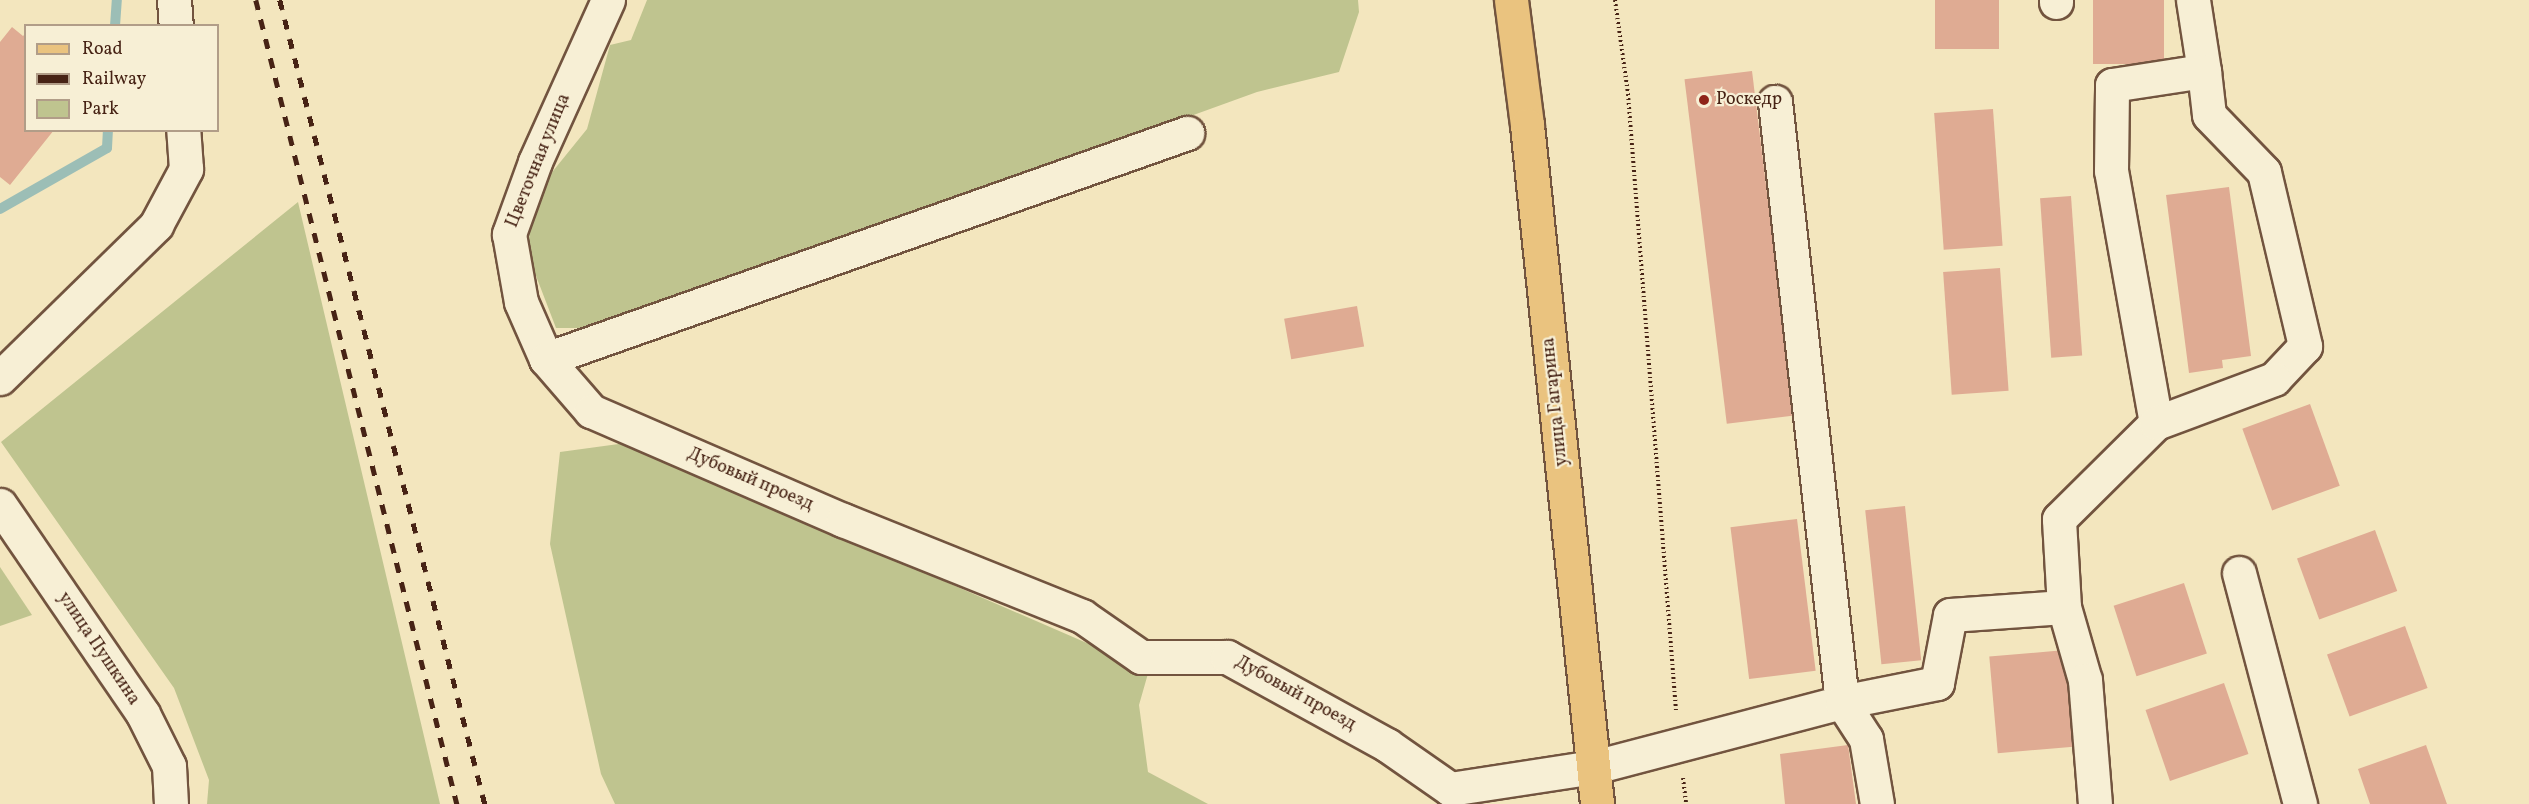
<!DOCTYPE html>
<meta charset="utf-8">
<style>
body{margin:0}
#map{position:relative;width:2529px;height:804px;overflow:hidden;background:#f3e6be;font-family:Vollkorn,serif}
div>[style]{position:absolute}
.green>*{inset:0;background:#bfc48f}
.stream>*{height:10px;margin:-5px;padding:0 5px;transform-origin:5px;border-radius:5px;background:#9cbeb6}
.building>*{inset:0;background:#dfab93;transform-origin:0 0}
.path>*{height:4px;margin-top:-2px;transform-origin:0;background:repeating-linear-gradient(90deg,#472315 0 1.5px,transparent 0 4.5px)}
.roads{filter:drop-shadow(2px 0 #72543f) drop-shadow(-2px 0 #72543f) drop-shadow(0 2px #72543f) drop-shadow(0 -2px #72543f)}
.minor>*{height:33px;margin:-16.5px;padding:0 16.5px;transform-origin:16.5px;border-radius:16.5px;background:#f7efd5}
.major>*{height:33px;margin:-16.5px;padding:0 16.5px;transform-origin:16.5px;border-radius:16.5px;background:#eac37f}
.rail>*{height:4.5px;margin-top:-2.25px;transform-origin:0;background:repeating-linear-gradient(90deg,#472315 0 10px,transparent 0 20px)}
.dots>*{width:16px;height:16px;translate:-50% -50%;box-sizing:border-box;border:3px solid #f7efd5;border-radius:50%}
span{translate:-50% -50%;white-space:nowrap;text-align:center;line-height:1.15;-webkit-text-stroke:4.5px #f7efd5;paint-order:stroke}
.poi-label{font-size:18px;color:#472315}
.left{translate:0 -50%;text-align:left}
.street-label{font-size:18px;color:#472315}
.legend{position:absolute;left:24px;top:24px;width:195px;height:108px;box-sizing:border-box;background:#f7efd5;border:2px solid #b19d88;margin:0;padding:8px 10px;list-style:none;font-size:18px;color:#472315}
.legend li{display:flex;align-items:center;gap:12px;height:30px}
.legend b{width:30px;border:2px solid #b19d88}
</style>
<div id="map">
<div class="green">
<i style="clip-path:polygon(647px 0,1358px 0,1359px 12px,1339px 72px,1257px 92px,606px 328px,556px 328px,528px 255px,532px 197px,587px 129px,610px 45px,631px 40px)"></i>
<i style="clip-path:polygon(298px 202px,440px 804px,207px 804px,209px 780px,174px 688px,1px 442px)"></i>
<i style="clip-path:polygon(626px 443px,1149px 670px,1139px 705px,1148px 772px,1208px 804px,615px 804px,601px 774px,550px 544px,560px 452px)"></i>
<i style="clip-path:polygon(0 567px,32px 615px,0 626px)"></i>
</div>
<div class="stream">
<i style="left:115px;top:26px;width:26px;rotate:-86deg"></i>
<i style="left:0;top:209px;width:123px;rotate:-29.7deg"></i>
<i style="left:107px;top:148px;width:18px;rotate:-87deg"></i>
</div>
<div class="building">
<i style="left:1935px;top:0;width:64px;height:49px"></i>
<i style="left:2093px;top:0;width:71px;height:64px"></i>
<i style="clip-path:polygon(12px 27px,23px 36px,26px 33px,26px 130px,54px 130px,10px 185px,0 177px,0 42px)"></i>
<i style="left:1752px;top:71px;width:347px;height:68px;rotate:83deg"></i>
<i style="left:1993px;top:109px;width:137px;height:59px;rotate:86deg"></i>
<i style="clip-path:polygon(2229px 187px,2251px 356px,2222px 360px,2223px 368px,2189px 373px,2166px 195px)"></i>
<i style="left:2071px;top:196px;width:160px;height:31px;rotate:86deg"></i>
<i style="left:2000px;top:268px;width:123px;height:57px;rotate:86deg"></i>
<i style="left:1357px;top:306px;width:41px;height:74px;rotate:80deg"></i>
<i style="left:2310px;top:404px;width:87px;height:72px;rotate:70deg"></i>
<i style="left:1905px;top:506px;width:155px;height:40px;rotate:84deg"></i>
<i style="left:1797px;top:519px;width:153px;height:67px;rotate:83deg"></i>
<i style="left:2375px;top:530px;width:65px;height:83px;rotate:70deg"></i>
<i style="left:2184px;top:583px;width:74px;height:74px;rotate:72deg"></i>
<i style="left:2405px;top:626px;width:66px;height:83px;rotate:70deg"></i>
<i style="left:2065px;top:650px;width:97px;height:76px;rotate:85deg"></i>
<i style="left:2224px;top:683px;width:75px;height:83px;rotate:71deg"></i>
<i style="clip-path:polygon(1848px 745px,1856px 804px,1785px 804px,1780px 754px)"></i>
<i style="clip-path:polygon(2426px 745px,2447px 804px,2370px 804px,2358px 769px)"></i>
</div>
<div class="path">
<i style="left:1615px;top:0;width:95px;rotate:82.1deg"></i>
<i style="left:1628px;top:94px;width:619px;rotate:85.55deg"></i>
<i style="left:1683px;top:778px;width:26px;rotate:83deg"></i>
</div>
<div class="roads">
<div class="minor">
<i style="left:174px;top:0;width:26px;rotate:86deg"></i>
<i style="left:608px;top:0;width:178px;rotate:114.3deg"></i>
<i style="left:535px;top:162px;width:77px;rotate:109.9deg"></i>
<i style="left:509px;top:234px;width:69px;rotate:80deg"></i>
<i style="left:521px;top:302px;width:62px;rotate:66.3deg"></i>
<i style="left:546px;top:359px;width:69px;rotate:49.1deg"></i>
<i style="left:591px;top:411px;width:275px;rotate:23.4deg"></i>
<i style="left:843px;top:520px;width:258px;rotate:21.9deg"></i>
<i style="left:1082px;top:616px;width:72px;rotate:34.8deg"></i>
<i style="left:1141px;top:657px;width:86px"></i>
<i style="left:1227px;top:657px;width:183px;rotate:28.8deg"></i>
<i style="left:1387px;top:745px;width:77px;rotate:34.9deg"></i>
<i style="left:1450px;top:789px;width:146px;rotate:-8.7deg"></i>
<i style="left:1594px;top:767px;width:256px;rotate:-14.7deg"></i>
<i style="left:1842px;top:702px;width:604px;rotate:-96.37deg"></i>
<i style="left:2056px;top:0;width:2px;rotate:90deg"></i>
<i style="left:2193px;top:0;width:72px;rotate:81.2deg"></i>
<i style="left:546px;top:359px;width:680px;rotate:-19.42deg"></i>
<i style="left:0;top:378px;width:219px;rotate:-44.4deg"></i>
<i style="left:156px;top:225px;width:64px;rotate:-61.8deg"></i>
<i style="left:186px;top:169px;width:39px;rotate:-94deg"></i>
<i style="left:0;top:505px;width:253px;rotate:55.6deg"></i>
<i style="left:143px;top:714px;width:58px;rotate:63.4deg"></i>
<i style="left:169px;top:766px;width:38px;rotate:87deg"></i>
<i style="left:2239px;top:573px;width:239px;rotate:75.2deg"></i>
<i style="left:2064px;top:607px;width:88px;rotate:-93.3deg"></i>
<i style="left:2059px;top:519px;width:136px;rotate:-44.7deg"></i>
<i style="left:2156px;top:423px;width:256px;rotate:-100.1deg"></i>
<i style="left:2111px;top:171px;width:86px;rotate:-89.3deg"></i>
<i style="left:2112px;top:85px;width:93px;rotate:-8.7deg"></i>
<i style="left:2204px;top:71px;width:44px;rotate:83.5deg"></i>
<i style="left:2209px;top:115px;width:79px;rotate:46deg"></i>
<i style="left:2264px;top:172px;width:179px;rotate:76.7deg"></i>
<i style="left:2305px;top:346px;width:45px;rotate:133.2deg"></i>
<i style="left:2274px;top:379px;width:126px;rotate:159.6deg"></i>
<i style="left:1877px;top:804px;width:66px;rotate:-99.6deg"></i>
<i style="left:1866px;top:739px;width:44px;rotate:-123deg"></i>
<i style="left:1842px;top:702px;width:97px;rotate:-11.3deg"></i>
<i style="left:1937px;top:683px;width:69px;rotate:-79.2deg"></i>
<i style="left:1950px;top:615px;width:114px;rotate:-4deg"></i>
<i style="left:2064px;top:607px;width:76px;rotate:74deg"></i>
<i style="left:2085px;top:680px;width:124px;rotate:85.4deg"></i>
</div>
<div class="major">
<i style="left:1511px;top:0;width:126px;rotate:82.7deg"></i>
<i style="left:1527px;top:125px;width:683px;rotate:84.11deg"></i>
</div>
</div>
<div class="rail">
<i style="left:256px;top:0;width:829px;rotate:75.96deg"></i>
<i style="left:280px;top:0;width:830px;rotate:75.7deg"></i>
</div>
<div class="dots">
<i style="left:1704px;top:100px;background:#8f2418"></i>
</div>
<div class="poi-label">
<span class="left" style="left:1716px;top:100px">Роскедр</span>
</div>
<div class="street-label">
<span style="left:539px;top:161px;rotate:-68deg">Цветочная улица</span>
<span style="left:1556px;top:402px;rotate:-96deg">улица Гагарина</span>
<span style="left:750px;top:480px;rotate:23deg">Дубовый проезд</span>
<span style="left:98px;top:649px;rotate:56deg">улица Пушкина</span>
<span style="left:1295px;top:694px;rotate:29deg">Дубовый проезд</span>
</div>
<ul class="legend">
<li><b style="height:8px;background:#eac37f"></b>Road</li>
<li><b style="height:8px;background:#472315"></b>Railway</li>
<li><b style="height:16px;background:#bfc48f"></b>Park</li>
</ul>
</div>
